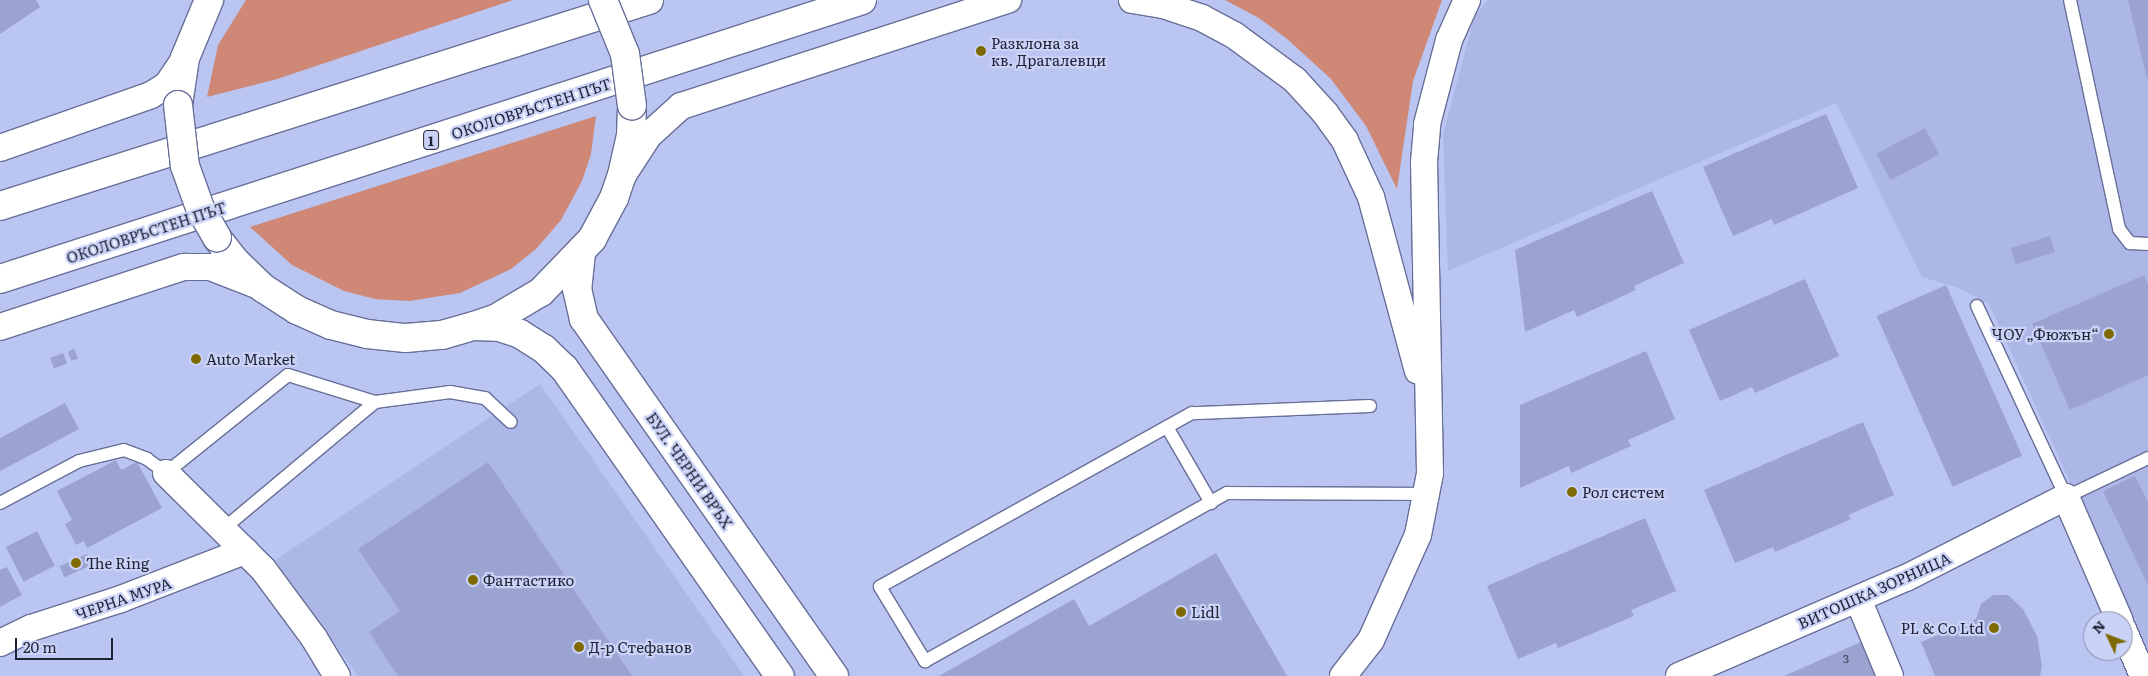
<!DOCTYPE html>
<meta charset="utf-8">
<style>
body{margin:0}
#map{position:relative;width:2148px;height:676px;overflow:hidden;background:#bbc5f2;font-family:Literata,serif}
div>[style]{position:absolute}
.built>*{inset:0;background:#acb7e8}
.green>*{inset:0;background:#ce8875}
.building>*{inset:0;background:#9ba4d0;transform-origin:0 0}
.roads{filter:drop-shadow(1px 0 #676f98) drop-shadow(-1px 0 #676f98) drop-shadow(0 1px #676f98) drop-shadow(0 -1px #676f98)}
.lane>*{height:12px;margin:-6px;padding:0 6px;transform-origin:6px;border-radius:6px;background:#fff}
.street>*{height:26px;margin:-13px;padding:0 13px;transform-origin:13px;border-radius:13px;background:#fff}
.secondary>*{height:28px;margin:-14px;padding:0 14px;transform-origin:14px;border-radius:14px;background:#fff}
.highway>*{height:28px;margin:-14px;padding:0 14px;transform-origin:14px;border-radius:14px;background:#fff}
.bridges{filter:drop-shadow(1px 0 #676f98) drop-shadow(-1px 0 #676f98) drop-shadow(0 1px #676f98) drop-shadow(0 -1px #676f98)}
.secondary-bridge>*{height:28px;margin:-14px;padding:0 14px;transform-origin:14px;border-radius:14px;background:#fff}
.dots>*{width:14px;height:14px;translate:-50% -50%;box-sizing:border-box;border:2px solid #cad2f7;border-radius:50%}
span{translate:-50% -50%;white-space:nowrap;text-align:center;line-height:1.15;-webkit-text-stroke:4.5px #cad2f7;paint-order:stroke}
.number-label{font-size:12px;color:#3e435a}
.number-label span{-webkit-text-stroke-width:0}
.shield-label span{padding:1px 4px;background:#cad2f7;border:1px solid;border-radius:4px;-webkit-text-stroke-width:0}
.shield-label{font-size:14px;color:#1f2333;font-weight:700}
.poi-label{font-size:15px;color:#1f2333}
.left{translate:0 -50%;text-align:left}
.right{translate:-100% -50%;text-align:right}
.street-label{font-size:15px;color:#1f2333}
.north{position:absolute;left:2083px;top:611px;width:50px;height:50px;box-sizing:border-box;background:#cad2f7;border:1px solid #868ca9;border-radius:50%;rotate:313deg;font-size:14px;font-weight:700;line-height:20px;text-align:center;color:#1f2333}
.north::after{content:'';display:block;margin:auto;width:18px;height:22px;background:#7e6a01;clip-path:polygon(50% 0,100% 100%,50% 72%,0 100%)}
.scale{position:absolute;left:15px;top:638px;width:98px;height:22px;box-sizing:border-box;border:2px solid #1f2333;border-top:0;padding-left:6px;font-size:15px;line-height:18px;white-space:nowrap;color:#1f2333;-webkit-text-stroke:4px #cad2f7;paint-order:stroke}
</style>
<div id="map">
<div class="built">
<i style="clip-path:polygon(1488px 0,2148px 0,2148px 653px,1989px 304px,1959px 288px,1922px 277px,1836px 103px,1448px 271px,1443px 135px,1474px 18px)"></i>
<i style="clip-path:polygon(540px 384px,744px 676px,358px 676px,275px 560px)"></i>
</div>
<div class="green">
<i style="clip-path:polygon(246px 0,513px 0,277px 79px,207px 97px,218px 45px)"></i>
<i style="clip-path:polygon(1225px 0,1442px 0,1413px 81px,1397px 189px,1366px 126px,1331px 79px,1286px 38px,1259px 18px)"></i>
<i style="clip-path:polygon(596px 116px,591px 154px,582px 181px,561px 220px,536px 249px,511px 269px,460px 293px,409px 301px,375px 299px,344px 291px,292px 265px,250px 227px)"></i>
</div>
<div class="building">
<i style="clip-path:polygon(0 0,36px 0,40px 7px,0 34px)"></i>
<i style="clip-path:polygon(2128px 0,2148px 0,2148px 79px,2147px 79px)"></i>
<i style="clip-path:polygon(1826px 114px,1858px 188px,1774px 225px,1772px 219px,1733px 236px,1703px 167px)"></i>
<i style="left:1925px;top:128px;width:30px;height:55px;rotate:62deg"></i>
<i style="clip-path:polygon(1652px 191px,1684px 263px,1634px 286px,1636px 290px,1577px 317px,1574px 310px,1525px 332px,1515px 250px)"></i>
<i style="left:2050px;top:236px;width:17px;height:41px;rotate:73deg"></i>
<i style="clip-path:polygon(2144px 275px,2148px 285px,2148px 375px,2070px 410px,2032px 324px)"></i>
<i style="clip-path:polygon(1805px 279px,1839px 356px,1755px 393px,1752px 387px,1720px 401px,1689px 330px)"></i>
<i style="left:1946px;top:285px;width:187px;height:76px;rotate:66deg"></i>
<i style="left:74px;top:349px;width:10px;height:7px;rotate:66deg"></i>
<i style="clip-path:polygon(1646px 351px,1675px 419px,1628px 440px,1631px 446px,1571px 473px,1569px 466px,1520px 488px,1520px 405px)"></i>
<i style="left:63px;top:353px;width:11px;height:14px;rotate:68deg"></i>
<i style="clip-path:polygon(65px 403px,79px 429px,0 471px,0 438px)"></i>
<i style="clip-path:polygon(1863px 422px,1894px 495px,1848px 515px,1851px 519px,1775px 552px,1773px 547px,1735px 563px,1704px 490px)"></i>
<i style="clip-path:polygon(116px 460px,121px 470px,137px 462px,162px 508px,87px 548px,84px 541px,76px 545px,65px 524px,72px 520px,57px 491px)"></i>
<i style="clip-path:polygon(488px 462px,632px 676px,398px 676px,369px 632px,400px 611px,358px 549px)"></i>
<i style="clip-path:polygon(2135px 476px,2148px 503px,2148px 585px,2103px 491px)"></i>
<i style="clip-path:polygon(1645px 518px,1676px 591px,1631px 610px,1634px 616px,1558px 648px,1556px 643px,1518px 659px,1487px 586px)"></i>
<i style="left:37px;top:531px;width:39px;height:35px;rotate:63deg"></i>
<i style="clip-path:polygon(1216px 553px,1287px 676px,939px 676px,1074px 599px,1089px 626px)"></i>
<i style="left:87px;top:554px;width:12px;height:30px;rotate:66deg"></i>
<i style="clip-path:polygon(7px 567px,22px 595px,0 607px,0 570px)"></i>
<i style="clip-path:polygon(1993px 595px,2008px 595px,2023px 609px,2037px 636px,2042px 666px,2040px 676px,1935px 676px,1921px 642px,1976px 619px,1981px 604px)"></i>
<i style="clip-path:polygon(1861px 642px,1876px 676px,1784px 676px)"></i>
</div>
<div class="roads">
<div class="lane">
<i style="left:2070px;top:0;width:234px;rotate:77.9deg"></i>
<i style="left:2119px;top:229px;width:18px;rotate:52deg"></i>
<i style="left:2130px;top:243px;width:18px;rotate:3deg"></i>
<i style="left:1977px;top:306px;width:211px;rotate:65deg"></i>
<i style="left:2066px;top:497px;width:91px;rotate:-25.4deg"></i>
<i style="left:1370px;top:406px;width:178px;rotate:177.7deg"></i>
<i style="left:1192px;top:413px;width:357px;rotate:150.9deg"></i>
<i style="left:880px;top:587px;width:87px;rotate:58.7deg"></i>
<i style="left:925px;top:661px;width:346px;rotate:-29.1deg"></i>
<i style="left:1227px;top:493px;width:199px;rotate:0.3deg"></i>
<i style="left:1167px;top:427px;width:88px;rotate:59.9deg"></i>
<i style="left:0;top:503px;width:89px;rotate:-28deg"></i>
<i style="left:79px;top:461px;width:46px;rotate:-13.7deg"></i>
<i style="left:124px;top:450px;width:25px;rotate:21deg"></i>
<i style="left:147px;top:459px;width:24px;rotate:36deg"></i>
<i style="left:166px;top:473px;width:156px;rotate:-38.8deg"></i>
<i style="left:288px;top:375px;width:91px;rotate:17.2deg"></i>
<i style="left:222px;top:530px;width:199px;rotate:-39.9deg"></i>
<i style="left:375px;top:402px;width:76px;rotate:-7.6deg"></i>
<i style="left:450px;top:392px;width:36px;rotate:10deg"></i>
<i style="left:485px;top:398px;width:35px;rotate:43deg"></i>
</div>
<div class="street">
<i style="left:1132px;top:0;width:31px;rotate:9deg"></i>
<i style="left:1163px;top:5px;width:41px;rotate:18.4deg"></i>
<i style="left:1202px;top:18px;width:36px;rotate:28deg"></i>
<i style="left:1234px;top:35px;width:76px;rotate:36.4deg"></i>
<i style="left:1295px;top:80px;width:45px;rotate:47.7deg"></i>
<i style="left:1325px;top:113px;width:34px;rotate:54deg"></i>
<i style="left:1345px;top:141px;width:62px;rotate:65.1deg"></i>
<i style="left:1371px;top:197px;width:180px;rotate:74.9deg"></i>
<i style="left:0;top:148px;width:160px;rotate:-19.3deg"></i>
<i style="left:151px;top:95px;width:19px;rotate:-32deg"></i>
<i style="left:167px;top:85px;width:32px;rotate:-56deg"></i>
<i style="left:623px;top:175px;width:48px;rotate:-57deg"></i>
<i style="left:649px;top:135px;width:43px;rotate:-42.2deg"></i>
<i style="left:681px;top:106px;width:344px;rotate:-18deg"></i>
<i style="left:0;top:327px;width:194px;rotate:-18.1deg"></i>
<i style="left:184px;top:267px;width:26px"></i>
<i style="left:210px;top:267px;width:53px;rotate:21.2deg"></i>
<i style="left:166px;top:473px;width:136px;rotate:44.7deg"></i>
<i style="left:263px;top:569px;width:86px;rotate:53.5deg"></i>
<i style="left:314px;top:638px;width:44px;rotate:58.8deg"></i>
<i style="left:1858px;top:599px;width:83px;rotate:67.4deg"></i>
<i style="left:2123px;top:629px;width:51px;rotate:66.9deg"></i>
<i style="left:0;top:643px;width:34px;rotate:-26deg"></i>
<i style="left:31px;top:628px;width:95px;rotate:-17.9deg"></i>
<i style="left:121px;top:599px;width:133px;rotate:-21.2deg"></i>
<i style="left:1343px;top:676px;width:46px;rotate:-52.1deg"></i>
<i style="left:1371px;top:640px;width:115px;rotate:-65.9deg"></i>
<i style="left:1418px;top:535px;width:63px;rotate:-79deg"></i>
<i style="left:1430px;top:473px;width:311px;rotate:-91.1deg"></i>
<i style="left:1424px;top:162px;width:38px;rotate:-85deg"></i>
<i style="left:1427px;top:124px;width:87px;rotate:-75.3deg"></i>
<i style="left:1449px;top:40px;width:44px;rotate:-65.8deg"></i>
<i style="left:1679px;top:676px;width:247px;rotate:-23.4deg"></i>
<i style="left:1906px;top:578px;width:179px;rotate:-26.9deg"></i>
<i style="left:2066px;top:497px;width:135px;rotate:66.5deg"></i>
</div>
<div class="secondary">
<i style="left:178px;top:105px;width:48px;rotate:-81.5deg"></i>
<i style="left:185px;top:58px;width:63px;rotate:-67.5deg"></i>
<i style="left:217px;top:238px;width:29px;rotate:52deg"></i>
<i style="left:235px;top:261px;width:39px;rotate:44deg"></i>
<i style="left:263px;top:288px;width:40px;rotate:32.9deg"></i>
<i style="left:297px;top:310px;width:37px;rotate:24deg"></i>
<i style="left:331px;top:325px;width:37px;rotate:14deg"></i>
<i style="left:367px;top:334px;width:39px;rotate:6deg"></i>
<i style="left:406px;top:338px;width:36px;rotate:-5deg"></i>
<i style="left:442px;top:335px;width:33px;rotate:-16deg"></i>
<i style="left:474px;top:326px;width:24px;rotate:-19deg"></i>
<i style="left:497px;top:318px;width:51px;rotate:-30.6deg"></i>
<i style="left:541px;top:292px;width:74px;rotate:-46.1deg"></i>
<i style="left:592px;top:239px;width:47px;rotate:-61.8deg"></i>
<i style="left:614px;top:198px;width:24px;rotate:-71deg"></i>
<i style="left:622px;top:175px;width:41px;rotate:-77.3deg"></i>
<i style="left:631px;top:135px;width:29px;rotate:-88deg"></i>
<i style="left:581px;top:253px;width:36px;rotate:96deg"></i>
<i style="left:577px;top:289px;width:31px;rotate:77deg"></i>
<i style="left:584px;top:319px;width:436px;rotate:55deg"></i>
<i style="left:475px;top:326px;width:24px;rotate:2deg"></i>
<i style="left:499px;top:327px;width:22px;rotate:18deg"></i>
<i style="left:520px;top:334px;width:28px;rotate:32deg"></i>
<i style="left:544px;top:349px;width:28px;rotate:44deg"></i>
<i style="left:564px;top:368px;width:376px;rotate:55deg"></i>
</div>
<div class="highway">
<i style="left:0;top:206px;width:681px;rotate:-17.61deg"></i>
<i style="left:0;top:279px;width:906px;rotate:-17.93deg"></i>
</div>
</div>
<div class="bridges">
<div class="secondary-bridge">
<i style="left:603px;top:0;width:58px;rotate:67.8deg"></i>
<i style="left:625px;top:54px;width:52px;rotate:82.3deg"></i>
<i style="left:178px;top:105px;width:61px;rotate:83.5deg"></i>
<i style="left:185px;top:166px;width:45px;rotate:70.3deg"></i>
<i style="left:200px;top:208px;width:34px;rotate:60deg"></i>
</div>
</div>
<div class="dots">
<i style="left:981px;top:51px;background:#7e6a01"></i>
<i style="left:2109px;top:334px;background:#7e6a01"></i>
<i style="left:196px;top:359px;background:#7e6a01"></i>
<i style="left:1572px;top:492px;background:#7e6a01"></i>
<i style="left:76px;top:563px;background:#7e6a01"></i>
<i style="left:473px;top:580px;background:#7e6a01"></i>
<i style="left:1181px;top:612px;background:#7e6a01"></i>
<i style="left:1994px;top:628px;background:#7e6a01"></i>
<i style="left:579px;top:647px;background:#7e6a01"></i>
</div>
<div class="number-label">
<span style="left:1846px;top:659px">3</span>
</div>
<div class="shield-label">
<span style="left:431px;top:140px">1</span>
</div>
<div class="poi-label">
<span class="left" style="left:991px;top:51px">Разклона за<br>кв. Драгалевци</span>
<span class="right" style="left:2099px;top:334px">ЧОУ „Фюжън“</span>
<span class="left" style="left:206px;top:359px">Auto Market</span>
<span class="left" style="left:1582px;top:492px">Рол систем</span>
<span class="left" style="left:86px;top:563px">The Ring</span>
<span class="left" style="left:483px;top:580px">Фантастико</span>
<span class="left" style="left:1191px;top:612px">Lidl</span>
<span class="right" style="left:1984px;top:628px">PL &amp; Co Ltd</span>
<span class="left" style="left:589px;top:647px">Д-р Стефанов</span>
</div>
<div class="street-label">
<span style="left:531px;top:108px;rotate:-18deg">ОКОЛОВРЪСТЕН ПЪТ</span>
<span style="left:146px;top:232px;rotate:-18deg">ОКОЛОВРЪСТЕН ПЪТ</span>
<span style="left:690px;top:470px;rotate:55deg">БУЛ. ЧЕРНИ ВРЪХ</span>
<span style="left:1874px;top:590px;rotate:-24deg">ВИТОШКА ЗОРНИЦА</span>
<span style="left:123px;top:598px;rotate:-19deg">ЧЕРНА МУРА</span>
</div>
<div class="north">N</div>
<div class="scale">20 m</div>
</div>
